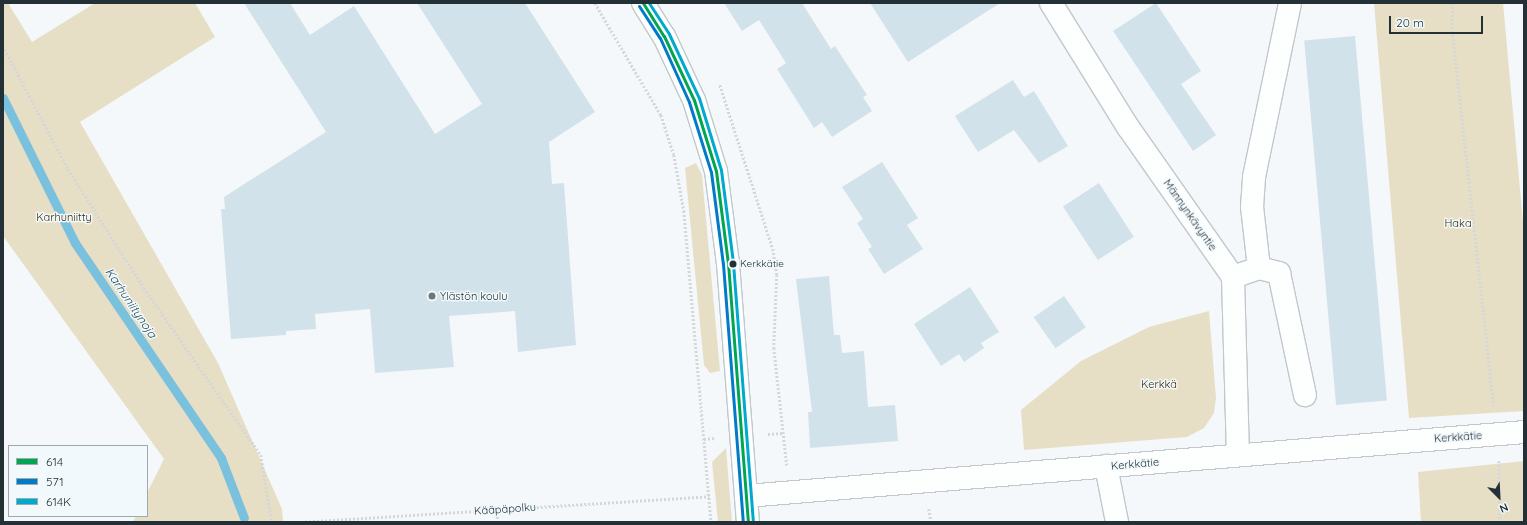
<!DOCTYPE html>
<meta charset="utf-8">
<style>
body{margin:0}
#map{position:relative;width:1527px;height:525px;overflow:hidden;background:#f4f8fa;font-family:Quicksand,sans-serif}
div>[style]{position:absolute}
.green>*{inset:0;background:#e7dec6}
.stream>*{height:9px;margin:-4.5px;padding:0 4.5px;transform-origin:4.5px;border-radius:4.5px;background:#7ac1dd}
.building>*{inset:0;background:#d2e2ea;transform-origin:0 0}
.path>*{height:2.5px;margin-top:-1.25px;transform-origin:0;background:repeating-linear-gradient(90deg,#d5d6d8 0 2px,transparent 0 4px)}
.roads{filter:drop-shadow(1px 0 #c0c8cc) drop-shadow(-1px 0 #c0c8cc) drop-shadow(0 1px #c0c8cc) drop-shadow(0 -1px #c0c8cc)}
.minor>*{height:22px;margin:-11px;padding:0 11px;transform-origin:11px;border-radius:11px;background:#fdfefe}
.bus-1>*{height:3px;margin:-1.5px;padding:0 1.5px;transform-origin:1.5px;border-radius:1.5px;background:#00a651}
.bus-2>*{height:3px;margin:-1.5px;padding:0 1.5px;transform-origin:1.5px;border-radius:1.5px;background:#007ac9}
.bus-3>*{height:3px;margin:-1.5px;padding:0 1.5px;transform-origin:1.5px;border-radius:1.5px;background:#00a9ce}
.dots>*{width:11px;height:11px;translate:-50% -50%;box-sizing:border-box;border:2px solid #f2f9fc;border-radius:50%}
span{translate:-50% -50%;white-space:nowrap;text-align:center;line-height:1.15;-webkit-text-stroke:3px #f2f9fc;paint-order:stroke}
.bus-label{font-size:10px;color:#233137}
.left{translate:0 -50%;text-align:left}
.street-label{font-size:11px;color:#233137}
.park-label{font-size:11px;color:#392b07}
.poi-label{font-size:11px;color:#233137}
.water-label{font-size:12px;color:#1a4455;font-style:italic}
.frame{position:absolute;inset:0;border:4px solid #233137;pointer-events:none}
.legend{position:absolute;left:8px;top:445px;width:140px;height:72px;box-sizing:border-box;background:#f2f9fc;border:1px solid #9fa9ad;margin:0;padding:5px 7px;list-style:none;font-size:12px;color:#233137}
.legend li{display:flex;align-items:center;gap:8px;height:20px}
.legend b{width:20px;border:1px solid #9fa9ad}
.north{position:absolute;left:1479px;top:477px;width:40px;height:40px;-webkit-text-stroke:3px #f2f9fc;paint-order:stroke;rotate:156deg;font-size:11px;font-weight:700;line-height:16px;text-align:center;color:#233137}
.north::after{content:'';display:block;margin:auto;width:14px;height:18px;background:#233137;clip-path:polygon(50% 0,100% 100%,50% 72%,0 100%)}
.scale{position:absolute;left:1389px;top:16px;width:94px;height:18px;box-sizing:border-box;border:2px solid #233137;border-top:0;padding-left:5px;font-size:12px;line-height:14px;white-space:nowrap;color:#233137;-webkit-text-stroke:3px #f2f9fc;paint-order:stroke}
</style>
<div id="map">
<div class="green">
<i style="clip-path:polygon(3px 3px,8px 3px,32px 42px,95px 3px,195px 3px,215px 37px,80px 122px,218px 363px,282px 509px,283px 522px,133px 522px,136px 516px,147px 516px,147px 493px,164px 459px,3px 236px)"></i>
<i style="clip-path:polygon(1374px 3px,1503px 3px,1524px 233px,1524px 411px,1409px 418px)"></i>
<i style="clip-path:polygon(696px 163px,702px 175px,720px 371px,710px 373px,704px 365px,685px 168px)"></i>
<i style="clip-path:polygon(1209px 311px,1216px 398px,1214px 413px,1204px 428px,1187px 437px,1024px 450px,1021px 410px,1081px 361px,1149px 327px)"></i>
<i style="clip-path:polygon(726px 448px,732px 522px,718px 522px,712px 462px)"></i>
<i style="clip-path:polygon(1524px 461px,1524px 522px,1421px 522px,1418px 472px)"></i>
</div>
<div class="stream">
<i style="left:3px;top:98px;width:162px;rotate:63.6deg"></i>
<i style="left:75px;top:243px;width:260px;rotate:55.8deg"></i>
<i style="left:221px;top:458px;width:64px;rotate:69deg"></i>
</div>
<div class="building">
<i style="clip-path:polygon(244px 3px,290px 3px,310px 35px,354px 6px,435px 134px,482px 104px,417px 3px,525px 3px,595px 112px,549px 142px,552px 184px,564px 183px,576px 345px,518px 352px,515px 311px,449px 316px,454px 367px,375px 373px,370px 309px,315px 314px,316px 329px,286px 331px,286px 335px,231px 339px,221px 209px,225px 209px,224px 197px,326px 132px)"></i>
<i style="clip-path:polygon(724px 3px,802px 3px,831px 49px,835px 46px,867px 95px,863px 97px,872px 111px,832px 137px,822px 122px,814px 128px,777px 69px,786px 63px,759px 20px,742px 31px)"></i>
<i style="clip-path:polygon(870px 3px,1000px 3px,908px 62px)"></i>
<i style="clip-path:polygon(1156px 3px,1201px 71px,1181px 84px,1216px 135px,1193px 151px,1113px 31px)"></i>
<i style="left:1355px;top:36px;width:366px;height:51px;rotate:85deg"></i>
<i style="clip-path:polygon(1013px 80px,1024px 97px,1034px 91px,1068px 146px,1039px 163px,1014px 130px,978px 152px,955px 116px)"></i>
<i style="clip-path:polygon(882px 162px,918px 218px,907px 225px,923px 249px,884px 274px,868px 249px,872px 247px,857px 223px,863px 219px,842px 187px)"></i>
<i style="left:1099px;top:183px;width:64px;height:43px;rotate:57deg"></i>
<i style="clip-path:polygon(829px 276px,834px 335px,840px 335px,842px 353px,864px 351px,868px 407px,895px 405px,898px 441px,810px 448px,808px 412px,812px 412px,796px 279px)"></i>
<i style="clip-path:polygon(970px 287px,999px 332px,981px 343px,984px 348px,964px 362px,959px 354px,941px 366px,914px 324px)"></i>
<i style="left:1064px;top:296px;width:38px;height:37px;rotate:55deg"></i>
</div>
<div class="path">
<i style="left:595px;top:3px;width:130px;rotate:59.5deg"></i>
<i style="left:661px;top:115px;width:42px;rotate:72deg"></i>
<i style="left:674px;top:155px;width:57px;rotate:79.9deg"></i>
<i style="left:684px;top:211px;width:312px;rotate:85deg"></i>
<i style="left:1453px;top:3px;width:24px;rotate:92deg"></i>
<i style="left:1452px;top:27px;width:381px;rotate:83.7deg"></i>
<i style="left:3px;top:46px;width:139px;rotate:62.1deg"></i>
<i style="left:68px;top:169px;width:141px;rotate:57.4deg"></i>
<i style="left:144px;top:288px;width:204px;rotate:55deg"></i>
<i style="left:261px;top:455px;width:68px;rotate:80.7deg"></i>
<i style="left:720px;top:85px;width:172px;rotate:72.1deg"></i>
<i style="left:773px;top:249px;width:26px;rotate:81deg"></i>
<i style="left:777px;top:275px;width:73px;rotate:92.4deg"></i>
<i style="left:774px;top:348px;width:119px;rotate:83.7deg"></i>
<i style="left:768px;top:434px;width:15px;rotate:-4deg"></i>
<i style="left:704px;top:439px;width:11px;rotate:-5deg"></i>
<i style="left:1499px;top:461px;width:61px;rotate:89.1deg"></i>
<i style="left:497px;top:509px;width:13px;rotate:86deg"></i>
<i style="left:929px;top:509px;width:13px;rotate:81deg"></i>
<i style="left:301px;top:522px;width:409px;rotate:-3.6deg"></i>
</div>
<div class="roads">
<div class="minor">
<i style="left:643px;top:3px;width:39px;rotate:58deg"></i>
<i style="left:664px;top:36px;width:71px;rotate:64.9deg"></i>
<i style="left:694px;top:100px;width:74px;rotate:72.8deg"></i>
<i style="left:716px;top:171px;width:93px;rotate:82.6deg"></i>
<i style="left:728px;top:263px;width:260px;rotate:85.6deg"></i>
<i style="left:1051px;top:3px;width:146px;rotate:58.2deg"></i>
<i style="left:1128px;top:127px;width:183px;rotate:55deg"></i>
<i style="left:1233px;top:277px;width:177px;rotate:88.4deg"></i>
<i style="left:1259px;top:268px;width:21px;rotate:14deg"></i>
<i style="left:1279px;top:273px;width:125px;rotate:78deg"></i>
<i style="left:1233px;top:277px;width:28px;rotate:-19deg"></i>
<i style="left:1259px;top:268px;width:61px;rotate:-96.5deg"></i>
<i style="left:1252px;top:207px;width:30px;rotate:-86deg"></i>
<i style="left:1254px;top:177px;width:178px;rotate:-78.3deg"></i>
<i style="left:1106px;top:466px;width:57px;rotate:78.9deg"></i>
<i style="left:746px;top:496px;width:781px;rotate:-4.7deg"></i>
</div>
</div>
<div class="bus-1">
<i style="left:643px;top:3px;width:39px;rotate:58deg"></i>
<i style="left:664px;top:36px;width:71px;rotate:64.9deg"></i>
<i style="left:694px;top:100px;width:74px;rotate:72.8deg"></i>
<i style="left:716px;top:171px;width:93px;rotate:82.6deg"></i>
<i style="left:728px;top:263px;width:260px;rotate:85.6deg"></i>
</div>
<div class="bus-2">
<i style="left:639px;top:6px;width:38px;rotate:57deg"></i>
<i style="left:660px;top:38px;width:70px;rotate:65.6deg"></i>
<i style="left:689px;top:102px;width:73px;rotate:72.6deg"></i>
<i style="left:711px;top:172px;width:93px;rotate:82.6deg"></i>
<i style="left:723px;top:264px;width:259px;rotate:85.6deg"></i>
</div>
<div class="bus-3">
<i style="left:649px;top:3px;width:37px;rotate:57deg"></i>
<i style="left:669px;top:34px;width:71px;rotate:64.9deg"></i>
<i style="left:699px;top:98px;width:75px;rotate:73deg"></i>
<i style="left:721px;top:170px;width:94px;rotate:82.6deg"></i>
<i style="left:733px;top:263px;width:260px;rotate:85.6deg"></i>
</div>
<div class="dots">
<i style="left:733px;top:264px;background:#233137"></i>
<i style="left:432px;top:296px;background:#6c777b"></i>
</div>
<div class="bus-label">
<span class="left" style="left:740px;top:264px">Kerkkätie</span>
</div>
<div class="street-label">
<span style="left:1190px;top:215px;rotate:55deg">Männynkävyntie</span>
<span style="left:1458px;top:437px;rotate:-4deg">Kerkkätie</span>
<span style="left:1135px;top:464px;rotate:-5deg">Kerkkätie</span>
<span style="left:505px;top:509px;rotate:-4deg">Kääpäpolku</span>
</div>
<div class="park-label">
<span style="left:64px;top:217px">Karhuniitty</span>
<span style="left:1458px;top:223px">Haka</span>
<span style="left:1159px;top:384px">Kerkkä</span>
</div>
<div class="poi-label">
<span class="left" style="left:440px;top:296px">Ylästön koulu</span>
</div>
<div class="water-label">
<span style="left:131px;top:303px;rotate:56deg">Karhuniitynoja</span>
</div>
<div class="frame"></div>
<ul class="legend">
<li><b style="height:5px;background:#00a651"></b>614</li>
<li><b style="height:5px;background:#007ac9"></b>571</li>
<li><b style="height:5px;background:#00a9ce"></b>614K</li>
</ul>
<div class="north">N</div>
<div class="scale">20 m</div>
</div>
